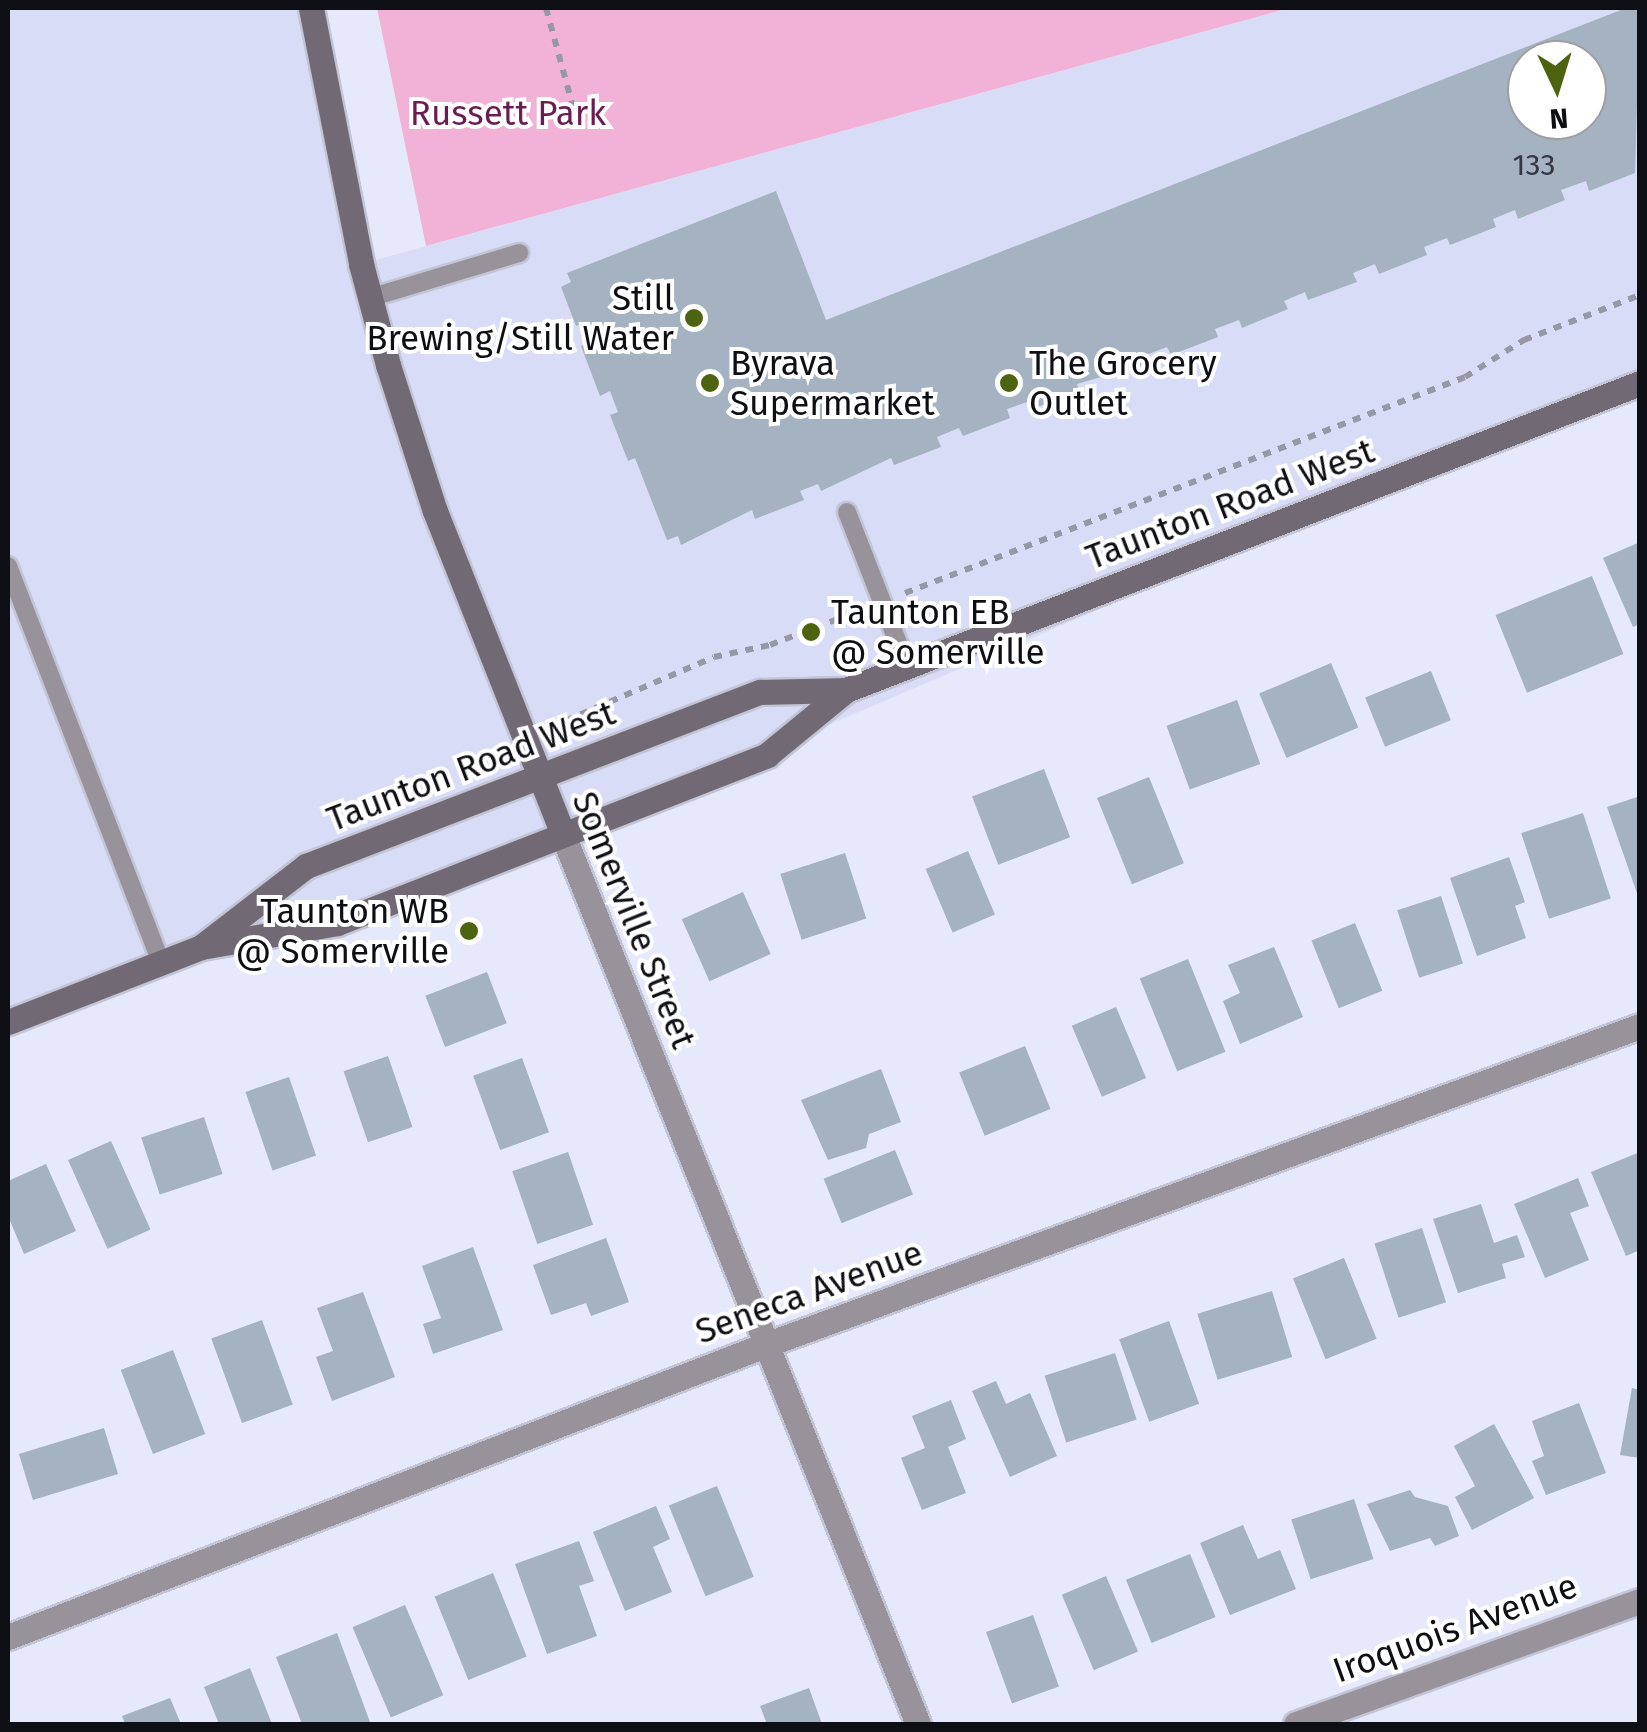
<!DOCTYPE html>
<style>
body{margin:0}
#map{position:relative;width:1647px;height:1732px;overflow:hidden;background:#e6e8fc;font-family:"Fira Sans",sans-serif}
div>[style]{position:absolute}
.built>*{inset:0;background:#d9dcf7}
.green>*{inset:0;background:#f2b1d7}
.building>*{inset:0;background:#a4b2c1;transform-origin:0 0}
.path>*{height:6px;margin-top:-3px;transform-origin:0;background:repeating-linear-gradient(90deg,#9798a7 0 8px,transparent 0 16px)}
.roads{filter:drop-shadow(2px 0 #c3c5d7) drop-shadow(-2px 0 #c3c5d7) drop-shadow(0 2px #c3c5d7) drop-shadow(0 -2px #c3c5d7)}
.lane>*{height:18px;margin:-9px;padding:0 9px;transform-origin:9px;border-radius:9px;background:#98939b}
.street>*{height:25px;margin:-12.5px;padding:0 12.5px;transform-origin:12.5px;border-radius:12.5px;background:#98939b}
.secondary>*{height:25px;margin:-12.5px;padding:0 12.5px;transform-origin:12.5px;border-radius:12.5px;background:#716a75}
.dots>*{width:28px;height:28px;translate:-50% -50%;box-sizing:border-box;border:5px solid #fff;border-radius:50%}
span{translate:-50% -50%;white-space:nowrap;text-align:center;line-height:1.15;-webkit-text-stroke:8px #fff;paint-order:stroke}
.number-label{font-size:30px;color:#343740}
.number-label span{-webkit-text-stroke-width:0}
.park-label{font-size:35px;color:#6b1d52}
.poi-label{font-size:35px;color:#0e0e15}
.right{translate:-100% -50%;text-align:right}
.left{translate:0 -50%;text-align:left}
.street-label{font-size:35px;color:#0e0e15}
.frame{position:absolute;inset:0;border:10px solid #0e0e15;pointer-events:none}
.north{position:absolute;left:1507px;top:40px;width:100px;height:100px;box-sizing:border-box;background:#fff;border:2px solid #9f9fa1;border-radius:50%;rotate:176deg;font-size:28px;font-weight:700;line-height:40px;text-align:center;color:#0e0e15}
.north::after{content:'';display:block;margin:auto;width:35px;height:45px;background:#4e630f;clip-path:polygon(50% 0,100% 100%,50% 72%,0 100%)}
</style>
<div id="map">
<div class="built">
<i style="clip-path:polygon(evenodd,8px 8px,311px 8px,361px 264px,1289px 8px,1639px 8px,1639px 379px,652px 800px,337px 923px,201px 947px,8px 1022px,8px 8px,1527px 60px,1587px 60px,1587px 120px,1527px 120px,1527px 60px)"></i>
</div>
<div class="green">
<i style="clip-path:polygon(377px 8px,1289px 8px,426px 246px)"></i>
</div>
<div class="building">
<i style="clip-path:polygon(evenodd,1626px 8px,1640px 8px,1635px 173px,1589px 191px,1586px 181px,1561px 190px,1565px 200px,1518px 219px,1515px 210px,1493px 219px,1496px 227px,1450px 245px,1447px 238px,1424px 247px,1427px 255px,1379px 274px,1375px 264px,1353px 273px,1357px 282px,1308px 300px,1305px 292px,1284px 301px,1288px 309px,1242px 328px,1239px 320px,1215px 329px,1218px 337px,1171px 355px,1167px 347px,1146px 355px,1150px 363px,1077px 384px,1079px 391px,1030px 410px,1027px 402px,1007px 409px,1010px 418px,963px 436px,959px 428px,937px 437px,941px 447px,894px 465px,891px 458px,821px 491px,818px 484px,800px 491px,804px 500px,755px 519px,752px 510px,681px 545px,678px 536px,667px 540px,635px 458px,628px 461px,610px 415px,618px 412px,610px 391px,600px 396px,581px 346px,591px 342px,583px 323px,576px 326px,561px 287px,571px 282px,567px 273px,776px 191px,826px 320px,1626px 8px,1527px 60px,1587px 60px,1587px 120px,1527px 120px,1527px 60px)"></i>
<i style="clip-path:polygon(1640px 542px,1640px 624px,1633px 627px,1603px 558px)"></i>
<i style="left:1592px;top:576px;width:84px;height:104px;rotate:68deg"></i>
<i style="left:1331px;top:663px;width:70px;height:78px;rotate:67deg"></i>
<i style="left:1431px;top:671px;width:53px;height:71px;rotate:68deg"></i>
<i style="left:1237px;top:700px;width:68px;height:75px;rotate:70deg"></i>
<i style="left:1044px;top:769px;width:73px;height:77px;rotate:69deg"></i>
<i style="left:1149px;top:777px;width:93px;height:56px;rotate:68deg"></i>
<i style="clip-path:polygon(1640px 796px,1640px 899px,1639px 899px,1607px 807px)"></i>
<i style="left:1583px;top:813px;width:90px;height:65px;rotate:72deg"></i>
<i style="left:968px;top:851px;width:69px;height:46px;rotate:67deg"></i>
<i style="left:845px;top:853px;width:69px;height:68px;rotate:72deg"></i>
<i style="clip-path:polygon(1509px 857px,1525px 902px,1515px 906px,1526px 938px,1477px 956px,1450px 878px)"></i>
<i style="left:743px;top:892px;width:68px;height:67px;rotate:66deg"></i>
<i style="left:1441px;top:896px;width:71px;height:46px;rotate:72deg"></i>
<i style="left:1355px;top:923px;width:73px;height:47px;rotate:68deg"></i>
<i style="clip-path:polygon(1274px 947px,1303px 1017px,1240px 1044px,1223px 1001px,1240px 993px,1228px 965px)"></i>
<i style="left:1188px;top:959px;width:100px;height:52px;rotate:68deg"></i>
<i style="left:487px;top:972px;width:55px;height:66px;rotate:69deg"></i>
<i style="left:1116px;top:1007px;width:77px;height:48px;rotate:67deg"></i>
<i style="left:1025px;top:1046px;width:68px;height:71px;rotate:68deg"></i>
<i style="left:388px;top:1056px;width:75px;height:47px;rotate:71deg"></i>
<i style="left:522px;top:1058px;width:79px;height:52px;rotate:70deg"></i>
<i style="clip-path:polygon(881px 1069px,901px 1122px,869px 1134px,866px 1148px,828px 1160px,801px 1100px)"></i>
<i style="left:289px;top:1077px;width:83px;height:46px;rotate:71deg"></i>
<i style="left:204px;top:1117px;width:60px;height:66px;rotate:72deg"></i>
<i style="left:111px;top:1141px;width:97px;height:47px;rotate:66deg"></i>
<i style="left:895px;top:1150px;width:48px;height:77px;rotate:68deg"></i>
<i style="left:568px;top:1152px;width:77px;height:59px;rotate:71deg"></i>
<i style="clip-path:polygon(1640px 1152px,1640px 1250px,1626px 1256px,1591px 1172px)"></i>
<i style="clip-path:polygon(46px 1164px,76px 1231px,24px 1254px,8px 1216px,8px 1181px)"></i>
<i style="clip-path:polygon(1578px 1178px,1589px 1206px,1570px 1213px,1589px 1260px,1545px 1278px,1514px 1204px)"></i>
<i style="clip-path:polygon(1481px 1204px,1494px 1243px,1517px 1235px,1525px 1257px,1502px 1264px,1506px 1278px,1458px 1293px,1433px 1219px)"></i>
<i style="left:1422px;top:1228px;width:78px;height:50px;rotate:72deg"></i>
<i style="clip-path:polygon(606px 1238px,629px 1302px,591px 1316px,586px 1303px,551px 1315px,533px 1265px)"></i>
<i style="clip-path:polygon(473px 1247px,503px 1330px,433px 1354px,423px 1324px,441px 1318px,422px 1266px)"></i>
<i style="left:1344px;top:1258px;width:87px;height:55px;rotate:68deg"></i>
<i style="left:1272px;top:1291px;width:69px;height:78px;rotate:73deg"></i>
<i style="clip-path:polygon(363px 1292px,395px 1377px,332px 1401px,316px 1357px,333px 1351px,317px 1308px)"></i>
<i style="left:262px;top:1320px;width:90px;height:54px;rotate:70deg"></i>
<i style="left:1169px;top:1321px;width:88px;height:53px;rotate:70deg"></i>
<i style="left:173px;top:1350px;width:90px;height:56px;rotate:69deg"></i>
<i style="left:1115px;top:1353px;width:70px;height:74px;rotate:72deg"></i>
<i style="clip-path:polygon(996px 1381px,1006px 1404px,1030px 1393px,1057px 1456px,1010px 1477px,972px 1391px)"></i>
<i style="clip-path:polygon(1632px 1388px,1640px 1390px,1640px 1458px,1620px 1455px)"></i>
<i style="clip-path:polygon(951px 1400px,966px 1439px,948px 1447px,966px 1493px,922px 1510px,901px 1458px,925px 1448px,912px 1416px)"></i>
<i style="clip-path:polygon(1579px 1403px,1606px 1473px,1546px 1495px,1532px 1461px,1544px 1456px,1532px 1421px)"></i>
<i style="clip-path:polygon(1494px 1424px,1534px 1498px,1472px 1530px,1455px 1497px,1475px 1486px,1454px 1446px)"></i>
<i style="left:104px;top:1428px;width:48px;height:89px;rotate:73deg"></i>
<i style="left:717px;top:1486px;width:98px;height:52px;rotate:68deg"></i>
<i style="clip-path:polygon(1410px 1490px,1415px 1497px,1448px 1506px,1459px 1536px,1435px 1546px,1430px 1538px,1390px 1551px,1367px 1504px)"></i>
<i style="left:1354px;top:1499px;width:63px;height:66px;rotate:72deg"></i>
<i style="clip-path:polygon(656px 1506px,670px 1539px,653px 1547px,672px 1592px,625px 1611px,593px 1532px)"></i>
<i style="clip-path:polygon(1243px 1525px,1258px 1559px,1280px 1550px,1296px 1589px,1230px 1615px,1200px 1543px)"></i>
<i style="clip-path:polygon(579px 1541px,594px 1581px,579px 1586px,597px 1636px,547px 1654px,515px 1564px)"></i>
<i style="left:1190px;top:1554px;width:68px;height:69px;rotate:68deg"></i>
<i style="left:493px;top:1573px;width:90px;height:63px;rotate:68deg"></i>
<i style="left:1106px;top:1576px;width:82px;height:48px;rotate:67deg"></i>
<i style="left:405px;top:1605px;width:98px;height:57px;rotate:67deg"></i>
<i style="left:1033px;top:1615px;width:76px;height:50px;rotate:70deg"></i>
<i style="clip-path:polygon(337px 1633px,370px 1722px,302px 1724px,276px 1657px)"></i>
<i style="clip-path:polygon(250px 1668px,272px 1724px,219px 1724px,204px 1687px)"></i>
<i style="clip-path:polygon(809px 1688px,822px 1724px,767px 1724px,760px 1706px)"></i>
<i style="clip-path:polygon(170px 1698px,181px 1724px,125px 1724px,122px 1716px)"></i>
</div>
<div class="path">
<i style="left:546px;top:8px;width:121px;rotate:74.7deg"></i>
<i style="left:905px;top:593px;width:600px;rotate:-21.09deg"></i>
<i style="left:1465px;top:377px;width:70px;rotate:-32.1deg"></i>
<i style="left:1524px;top:340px;width:124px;rotate:-21.2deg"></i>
<i style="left:551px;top:727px;width:177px;rotate:-23.2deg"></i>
<i style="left:714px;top:657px;width:57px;rotate:-12.1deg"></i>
<i style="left:770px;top:645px;width:92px;rotate:-21deg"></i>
</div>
<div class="roads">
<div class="lane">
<i style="left:369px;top:298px;width:157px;rotate:-16.7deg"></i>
<i style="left:847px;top:512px;width:165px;rotate:68.7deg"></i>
<i style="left:8px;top:566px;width:425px;rotate:68.9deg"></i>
</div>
<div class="street">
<i style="left:563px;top:835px;width:957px;rotate:68.23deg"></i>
<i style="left:8px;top:1637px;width:811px;rotate:-21.09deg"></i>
<i style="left:765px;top:1345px;width:931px;rotate:-20.03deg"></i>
<i style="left:1296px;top:1724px;width:365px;rotate:-19.7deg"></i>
</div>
<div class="secondary">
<i style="left:311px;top:8px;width:261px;rotate:78.9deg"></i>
<i style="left:361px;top:264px;width:105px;rotate:75deg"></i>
<i style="left:388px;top:365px;width:153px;rotate:72.2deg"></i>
<i style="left:435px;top:511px;width:348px;rotate:68.4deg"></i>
<i style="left:205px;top:944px;width:128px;rotate:-37.7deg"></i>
<i style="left:306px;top:866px;width:486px;rotate:-21deg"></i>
<i style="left:760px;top:692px;width:86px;rotate:-1.3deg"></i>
<i style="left:8px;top:1022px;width:207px;rotate:-21.2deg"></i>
<i style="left:201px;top:947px;width:138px;rotate:-10deg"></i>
<i style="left:337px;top:923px;width:462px;rotate:-21.3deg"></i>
<i style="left:767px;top:755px;width:102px;rotate:-39.4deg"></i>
<i style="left:846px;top:690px;width:851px;rotate:-21.14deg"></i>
</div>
</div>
<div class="dots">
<i style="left:694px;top:318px;background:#4e630f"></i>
<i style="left:710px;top:383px;background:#4e630f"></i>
<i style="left:1009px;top:383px;background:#4e630f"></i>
<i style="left:811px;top:632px;background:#4e630f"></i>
<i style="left:469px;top:931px;background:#4e630f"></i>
</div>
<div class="number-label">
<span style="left:1534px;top:165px">133</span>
</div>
<div class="park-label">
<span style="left:508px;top:113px">Russett Park</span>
</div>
<div class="poi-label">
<span class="right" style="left:674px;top:318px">Still<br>Brewing/Still Water</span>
<span class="left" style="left:730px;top:383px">Byrava<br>Supermarket</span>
<span class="left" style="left:1029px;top:383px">The Grocery<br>Outlet</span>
<span class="left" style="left:831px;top:632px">Taunton EB<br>@ Somerville</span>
<span class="right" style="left:449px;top:931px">Taunton WB<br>@ Somerville</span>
</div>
<div class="street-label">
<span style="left:1230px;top:504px;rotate:-21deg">Taunton Road West</span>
<span style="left:471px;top:766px;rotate:-21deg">Taunton Road West</span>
<span style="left:634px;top:920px;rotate:68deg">Somerville Street</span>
<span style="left:809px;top:1292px;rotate:-20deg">Seneca Avenue</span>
<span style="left:1455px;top:1628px;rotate:-20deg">Iroquois Avenue</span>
</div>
<div class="frame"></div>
<div class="north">N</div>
</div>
